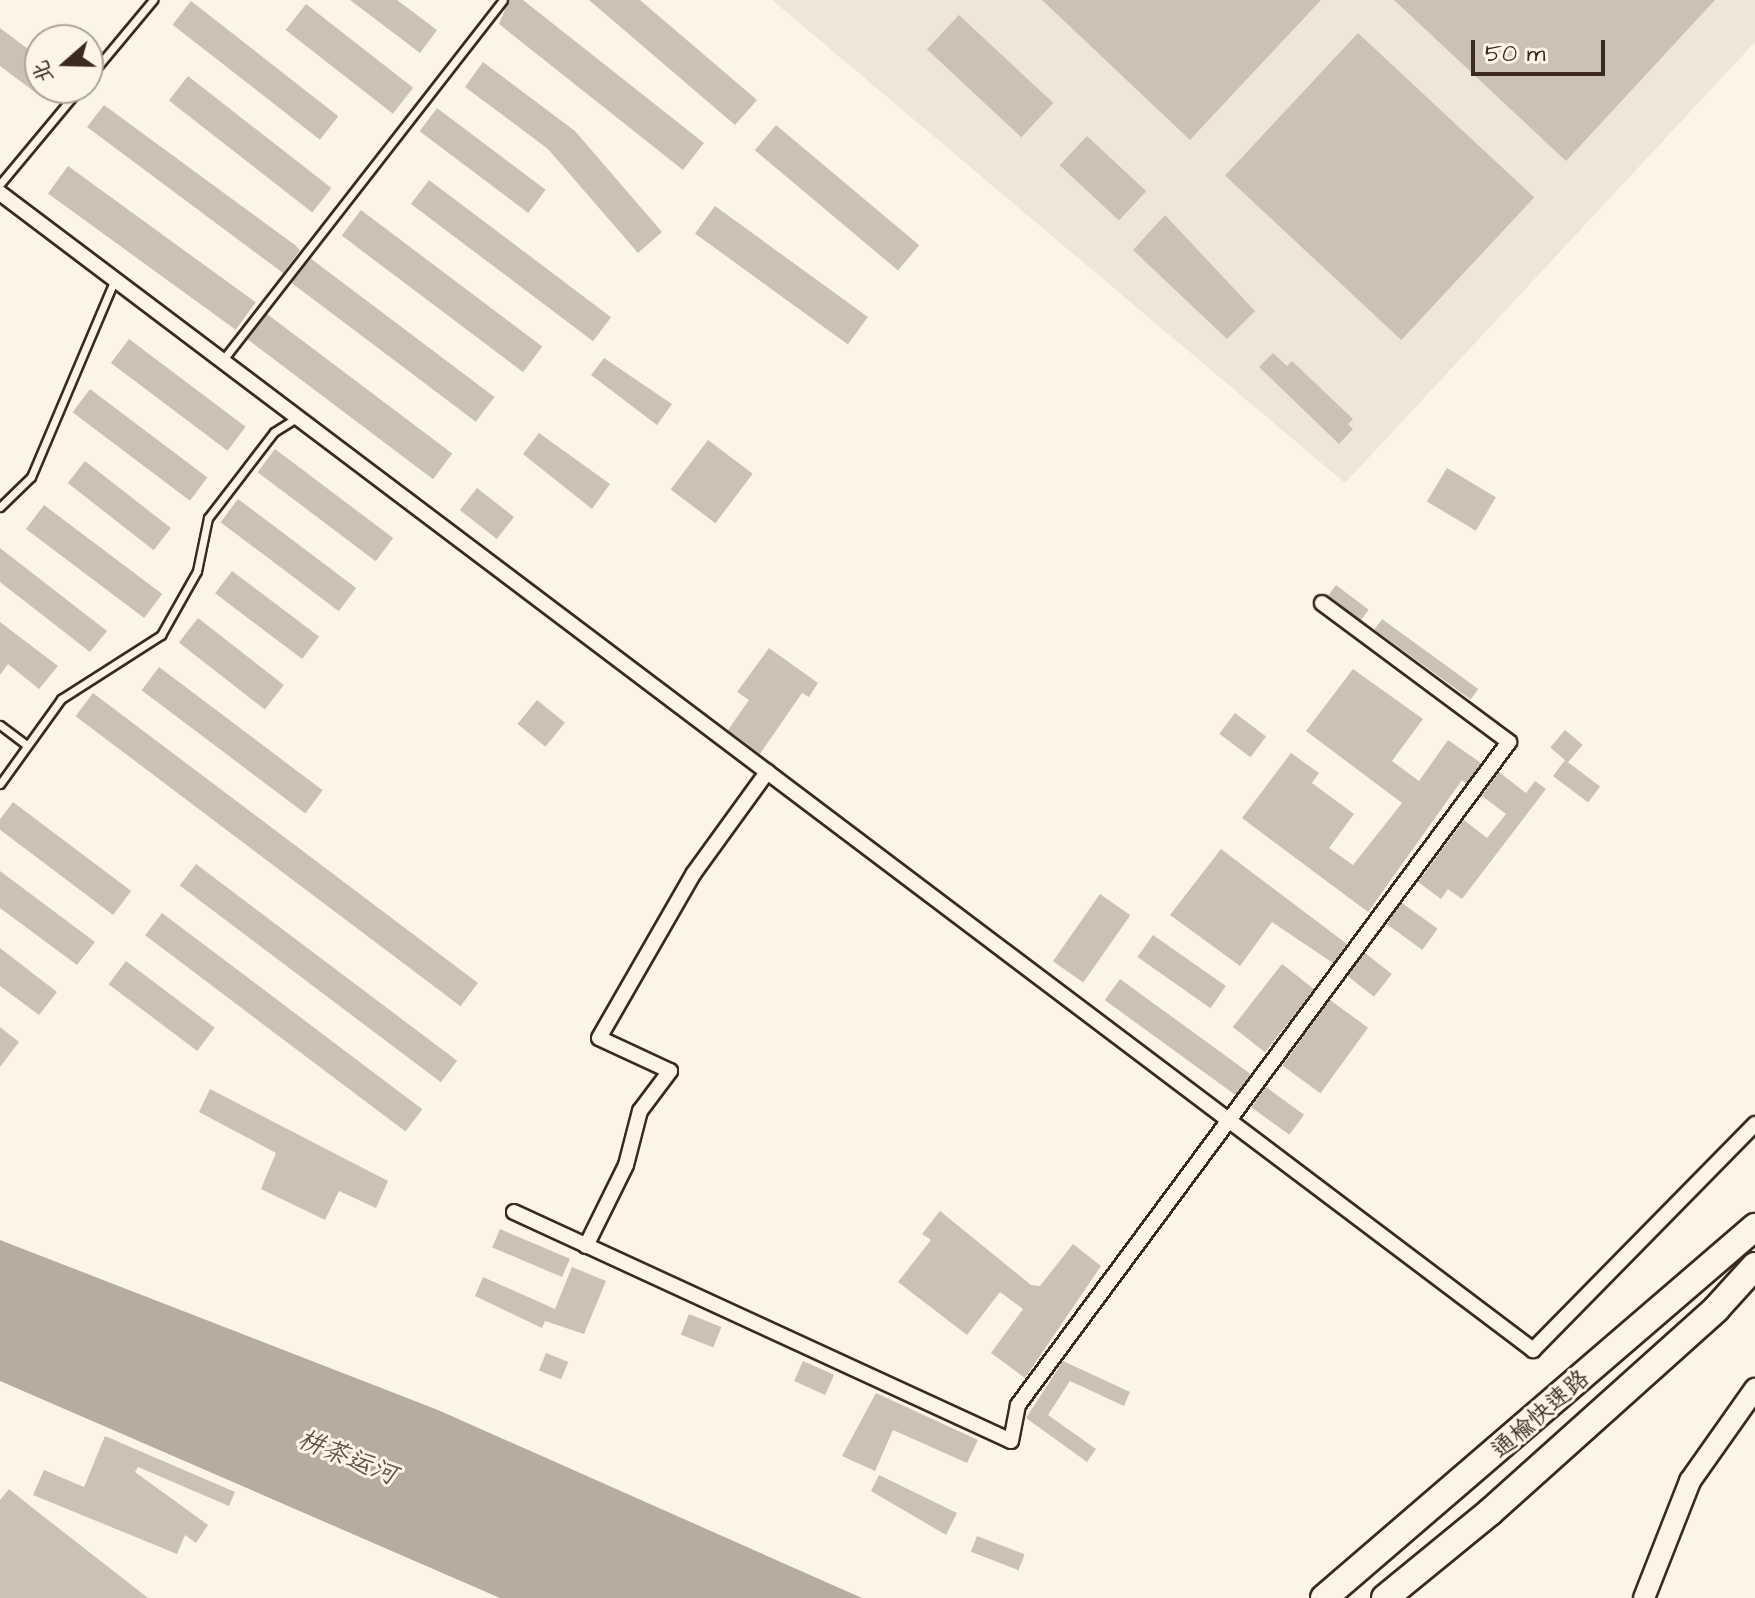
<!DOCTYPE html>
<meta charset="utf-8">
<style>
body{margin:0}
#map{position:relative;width:1755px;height:1598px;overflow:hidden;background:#fcf5e5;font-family:"Architects Daughter","LXGW WenKai TC",sans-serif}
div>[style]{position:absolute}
.built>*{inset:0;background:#eee6d6}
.water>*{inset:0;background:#b7ad9e}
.building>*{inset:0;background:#ccc2b3;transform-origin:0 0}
.roads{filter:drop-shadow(2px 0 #3b2a1e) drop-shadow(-2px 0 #3b2a1e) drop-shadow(0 2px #3b2a1e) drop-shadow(0 -2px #3b2a1e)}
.lane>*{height:7px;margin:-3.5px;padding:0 3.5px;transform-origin:3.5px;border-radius:3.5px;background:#fcf5e5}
.street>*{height:14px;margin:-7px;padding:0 7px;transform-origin:7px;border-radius:7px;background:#fcf5e5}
.secondary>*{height:20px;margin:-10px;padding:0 10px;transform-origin:10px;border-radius:10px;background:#fcf5e5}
.highway>*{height:26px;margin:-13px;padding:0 13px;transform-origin:13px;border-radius:13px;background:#fcf5e5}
span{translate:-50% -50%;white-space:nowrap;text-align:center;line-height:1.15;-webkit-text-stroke:6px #fcf5e5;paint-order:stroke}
.street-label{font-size:24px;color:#3b2a1e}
.water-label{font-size:26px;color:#605144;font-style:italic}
.north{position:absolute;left:24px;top:24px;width:80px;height:80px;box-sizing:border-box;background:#fcf5e5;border:2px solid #afa495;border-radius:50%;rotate:250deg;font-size:22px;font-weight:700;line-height:32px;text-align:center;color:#3b2a1e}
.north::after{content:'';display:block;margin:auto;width:28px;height:36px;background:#3b2a1e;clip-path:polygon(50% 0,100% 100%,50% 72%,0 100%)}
.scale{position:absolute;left:1471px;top:40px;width:134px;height:36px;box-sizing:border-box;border:4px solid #3b2a1e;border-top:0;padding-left:10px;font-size:24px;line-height:28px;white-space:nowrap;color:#3b2a1e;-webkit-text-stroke:6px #fcf5e5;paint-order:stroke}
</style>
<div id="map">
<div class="built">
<i style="clip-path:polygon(772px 0,1755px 0,1755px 42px,1345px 483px)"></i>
</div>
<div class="water">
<i style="clip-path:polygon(0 1240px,438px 1410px,862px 1598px,500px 1598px,0 1381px)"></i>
</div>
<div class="building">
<i style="clip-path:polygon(350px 0,397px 0,437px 30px,420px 53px)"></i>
<i style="clip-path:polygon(509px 0,523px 0,704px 143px,683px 170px,499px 24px)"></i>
<i style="clip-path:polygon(589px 0,640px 0,757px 100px,735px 125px)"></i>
<i style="clip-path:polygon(1042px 0,1321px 0,1190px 140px)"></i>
<i style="clip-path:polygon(1394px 0,1715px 0,1566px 161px)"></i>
<i style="left:191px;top:1px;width:187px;height:30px;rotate:38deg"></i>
<i style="left:306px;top:4px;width:136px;height:33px;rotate:38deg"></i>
<i style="left:959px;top:15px;width:129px;height:47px;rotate:43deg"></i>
<i style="clip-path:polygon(0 28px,40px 58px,40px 96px,0 66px)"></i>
<i style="left:1358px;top:33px;width:241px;height:195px;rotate:43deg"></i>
<i style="clip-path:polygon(483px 62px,575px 131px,662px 232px,638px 253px,548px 149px,465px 87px)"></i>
<i style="left:188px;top:76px;width:182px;height:31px;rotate:38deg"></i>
<i style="clip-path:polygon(104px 105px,295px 245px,300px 250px,283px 273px,87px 127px)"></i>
<i style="left:437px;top:108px;width:136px;height:29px;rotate:37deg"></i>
<i style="left:776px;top:125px;width:187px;height:33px;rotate:40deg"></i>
<i style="left:1087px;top:136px;width:81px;height:40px;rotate:43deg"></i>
<i style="left:68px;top:166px;width:232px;height:34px;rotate:36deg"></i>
<i style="left:429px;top:180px;width:228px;height:30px;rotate:37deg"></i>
<i style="left:715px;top:206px;width:189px;height:34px;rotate:36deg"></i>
<i style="left:361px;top:210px;width:227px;height:32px;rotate:37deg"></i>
<i style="clip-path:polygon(1165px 215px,1255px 311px,1227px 339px,1133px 250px)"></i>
<i style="left:310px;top:258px;width:231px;height:31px;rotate:37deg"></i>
<i style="left:267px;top:314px;width:232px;height:32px;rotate:37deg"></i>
<i style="left:129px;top:339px;width:146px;height:30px;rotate:37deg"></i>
<i style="clip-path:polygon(1273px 353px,1287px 366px,1292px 361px,1353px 419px,1348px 424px,1353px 429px,1339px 444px,1259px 367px)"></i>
<i style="clip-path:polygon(604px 358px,672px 404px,657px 425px,591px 375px)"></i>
<i style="left:90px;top:389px;width:147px;height:29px;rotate:37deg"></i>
<i style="clip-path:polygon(539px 433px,610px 484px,592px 509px,523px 454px)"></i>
<i style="left:708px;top:440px;width:56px;height:62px;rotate:37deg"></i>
<i style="left:275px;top:449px;width:148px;height:29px;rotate:37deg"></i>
<i style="left:85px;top:461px;width:109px;height:28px;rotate:38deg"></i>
<i style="left:1447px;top:468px;width:57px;height:39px;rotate:31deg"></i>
<i style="left:477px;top:488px;width:47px;height:28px;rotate:38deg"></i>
<i style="left:238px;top:499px;width:148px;height:29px;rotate:37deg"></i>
<i style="left:44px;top:505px;width:148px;height:30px;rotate:37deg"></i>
<i style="clip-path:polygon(0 548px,107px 631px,90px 652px,0 582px)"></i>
<i style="left:232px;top:571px;width:109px;height:28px;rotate:37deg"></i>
<i style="left:1336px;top:585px;width:41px;height:13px;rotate:37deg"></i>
<i style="left:198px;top:618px;width:109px;height:31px;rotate:38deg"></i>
<i style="left:1382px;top:619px;width:119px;height:13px;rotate:36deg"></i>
<i style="clip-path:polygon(0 622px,58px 666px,39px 689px,8px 664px,0 675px)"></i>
<i style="clip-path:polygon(769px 648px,818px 683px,809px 697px,802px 693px,760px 754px,728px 730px,749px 700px,737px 692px)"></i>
<i style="left:159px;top:667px;width:205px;height:29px;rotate:37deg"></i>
<i style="clip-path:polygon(1353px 669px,1423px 719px,1392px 761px,1419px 781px,1448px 740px,1481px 763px,1466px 784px,1462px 780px,1368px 912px,1242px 818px,1291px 753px,1319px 773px,1312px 783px,1354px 814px,1329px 848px,1353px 865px,1402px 803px,1306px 731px)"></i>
<i style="left:93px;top:693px;width:482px;height:29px;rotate:37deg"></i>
<i style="left:537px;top:700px;width:36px;height:31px;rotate:39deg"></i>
<i style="left:1235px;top:713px;width:39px;height:26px;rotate:37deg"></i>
<i style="left:1565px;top:730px;width:23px;height:23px;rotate:40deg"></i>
<i style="left:1565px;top:760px;width:44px;height:20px;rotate:37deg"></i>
<i style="clip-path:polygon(1499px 772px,1526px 793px,1535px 781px,1546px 789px,1462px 899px,1448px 889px,1441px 899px,1418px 882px,1464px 820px,1487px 838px,1506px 814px,1482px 796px)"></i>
<i style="left:13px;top:802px;width:148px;height:30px;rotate:37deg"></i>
<i style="clip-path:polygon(1221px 849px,1347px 944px,1333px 963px,1272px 922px,1240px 966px,1170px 915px)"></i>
<i style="left:196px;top:864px;width:327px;height:27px;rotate:37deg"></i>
<i style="clip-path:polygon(0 871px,95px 942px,77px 965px,0 908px)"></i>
<i style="left:1100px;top:894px;width:37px;height:82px;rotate:35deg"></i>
<i style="left:1402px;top:903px;width:44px;height:26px;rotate:36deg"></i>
<i style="left:162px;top:913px;width:326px;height:28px;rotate:37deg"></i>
<i style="left:1153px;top:935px;width:89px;height:27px;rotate:35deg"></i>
<i style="clip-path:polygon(0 948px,57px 992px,39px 1015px,0 986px)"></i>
<i style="left:1365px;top:953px;width:34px;height:29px;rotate:38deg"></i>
<i style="left:126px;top:961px;width:111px;height:29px;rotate:37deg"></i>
<i style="left:1282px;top:964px;width:41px;height:80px;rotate:38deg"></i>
<i style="left:1120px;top:979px;width:162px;height:26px;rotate:36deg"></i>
<i style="left:1330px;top:1000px;width:47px;height:81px;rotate:36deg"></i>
<i style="clip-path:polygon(0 1027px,19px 1042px,0 1067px)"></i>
<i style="left:1266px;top:1087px;width:47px;height:25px;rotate:36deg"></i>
<i style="clip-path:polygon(210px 1089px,388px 1181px,376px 1208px,339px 1191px,325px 1220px,261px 1189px,276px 1153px,199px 1112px)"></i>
<i style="clip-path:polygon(940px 1211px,1031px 1285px,1040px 1286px,1073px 1244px,1101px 1266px,1025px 1378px,991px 1353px,1023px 1309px,1000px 1292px,967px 1335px,898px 1282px,931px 1240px,922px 1234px)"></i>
<i style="left:500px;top:1229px;width:76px;height:20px;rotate:23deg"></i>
<i style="clip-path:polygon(572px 1267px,606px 1281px,584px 1334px,545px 1321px,542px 1328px,475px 1296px,483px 1277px,555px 1309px)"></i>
<i style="left:689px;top:1314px;width:35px;height:22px;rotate:22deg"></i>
<i style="left:546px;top:1353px;width:24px;height:19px;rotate:22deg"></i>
<i style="left:803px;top:1361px;width:34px;height:22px;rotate:24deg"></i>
<i style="clip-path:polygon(1063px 1361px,1130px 1392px,1124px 1406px,1070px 1381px,1048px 1415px,1096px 1449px,1087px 1462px,1026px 1418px)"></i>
<i style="clip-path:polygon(876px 1393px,978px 1440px,967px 1463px,893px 1430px,875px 1471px,842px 1456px)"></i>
<i style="clip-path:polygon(105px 1436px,235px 1492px,229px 1506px,138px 1467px,135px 1472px,208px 1525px,196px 1543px,185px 1535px,177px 1554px,33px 1495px,44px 1470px,84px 1487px)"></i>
<i style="clip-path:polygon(879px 1475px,957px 1513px,946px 1535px,871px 1491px)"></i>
<i style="clip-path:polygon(9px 1489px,34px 1509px,148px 1598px,0 1598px,0 1500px)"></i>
<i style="left:977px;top:1536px;width:51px;height:17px;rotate:21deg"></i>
</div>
<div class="roads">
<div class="lane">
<i style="left:88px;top:78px;width:102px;rotate:-50.2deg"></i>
<i style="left:0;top:184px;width:125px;rotate:-50.2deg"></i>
<i style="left:222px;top:361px;width:457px;rotate:-52.1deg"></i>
<i style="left:0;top:507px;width:43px;rotate:-44.1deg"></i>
<i style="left:31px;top:477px;width:213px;rotate:-67deg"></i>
<i style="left:0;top:725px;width:31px;rotate:37deg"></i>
<i style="left:0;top:784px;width:105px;rotate:-54.3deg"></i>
<i style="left:61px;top:699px;width:119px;rotate:-32.6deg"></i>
<i style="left:161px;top:635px;width:73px;rotate:-60.6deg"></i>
<i style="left:197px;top:571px;width:54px;rotate:-78.3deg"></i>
<i style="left:208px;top:518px;width:108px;rotate:-52.5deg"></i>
<i style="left:274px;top:432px;width:25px;rotate:-32deg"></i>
</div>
<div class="street">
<i style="left:0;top:193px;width:1921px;rotate:37.04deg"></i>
<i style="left:1533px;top:1350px;width:317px;rotate:-45.5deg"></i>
<i style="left:514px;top:1212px;width:547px;rotate:24.74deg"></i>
<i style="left:1011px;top:1441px;width:37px;rotate:-79deg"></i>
<i style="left:1018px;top:1405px;width:825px;rotate:-53.48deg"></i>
<i style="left:1509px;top:742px;width:233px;rotate:-143.4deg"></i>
<i style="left:586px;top:1246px;width:90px;rotate:-63.7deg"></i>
<i style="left:626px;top:1165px;width:56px;rotate:-75.5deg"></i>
<i style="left:640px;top:1111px;width:50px;rotate:-53.1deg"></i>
<i style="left:670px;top:1071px;width:78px;rotate:-155.1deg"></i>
<i style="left:599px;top:1038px;width:190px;rotate:-60.1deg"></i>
<i style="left:694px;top:873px;width:125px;rotate:-54.1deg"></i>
</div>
<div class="secondary">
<i style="left:1644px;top:1598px;width:126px;rotate:-68.5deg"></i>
<i style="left:1690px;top:1481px;width:113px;rotate:-54.8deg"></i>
</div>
<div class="highway">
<i style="left:1324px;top:1598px;width:569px;rotate:-40.72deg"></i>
<i style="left:1385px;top:1598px;width:136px;rotate:-39.3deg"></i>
<i style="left:1490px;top:1512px;width:304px;rotate:-41.9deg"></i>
<i style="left:1716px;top:1309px;width:58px;rotate:-47.8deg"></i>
</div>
</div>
<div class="street-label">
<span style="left:1541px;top:1415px;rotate:-41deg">通榆快速路</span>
</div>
<div class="water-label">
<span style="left:347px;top:1458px;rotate:22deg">栟茶运河</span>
</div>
<div class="north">北</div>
<div class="scale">50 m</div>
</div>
